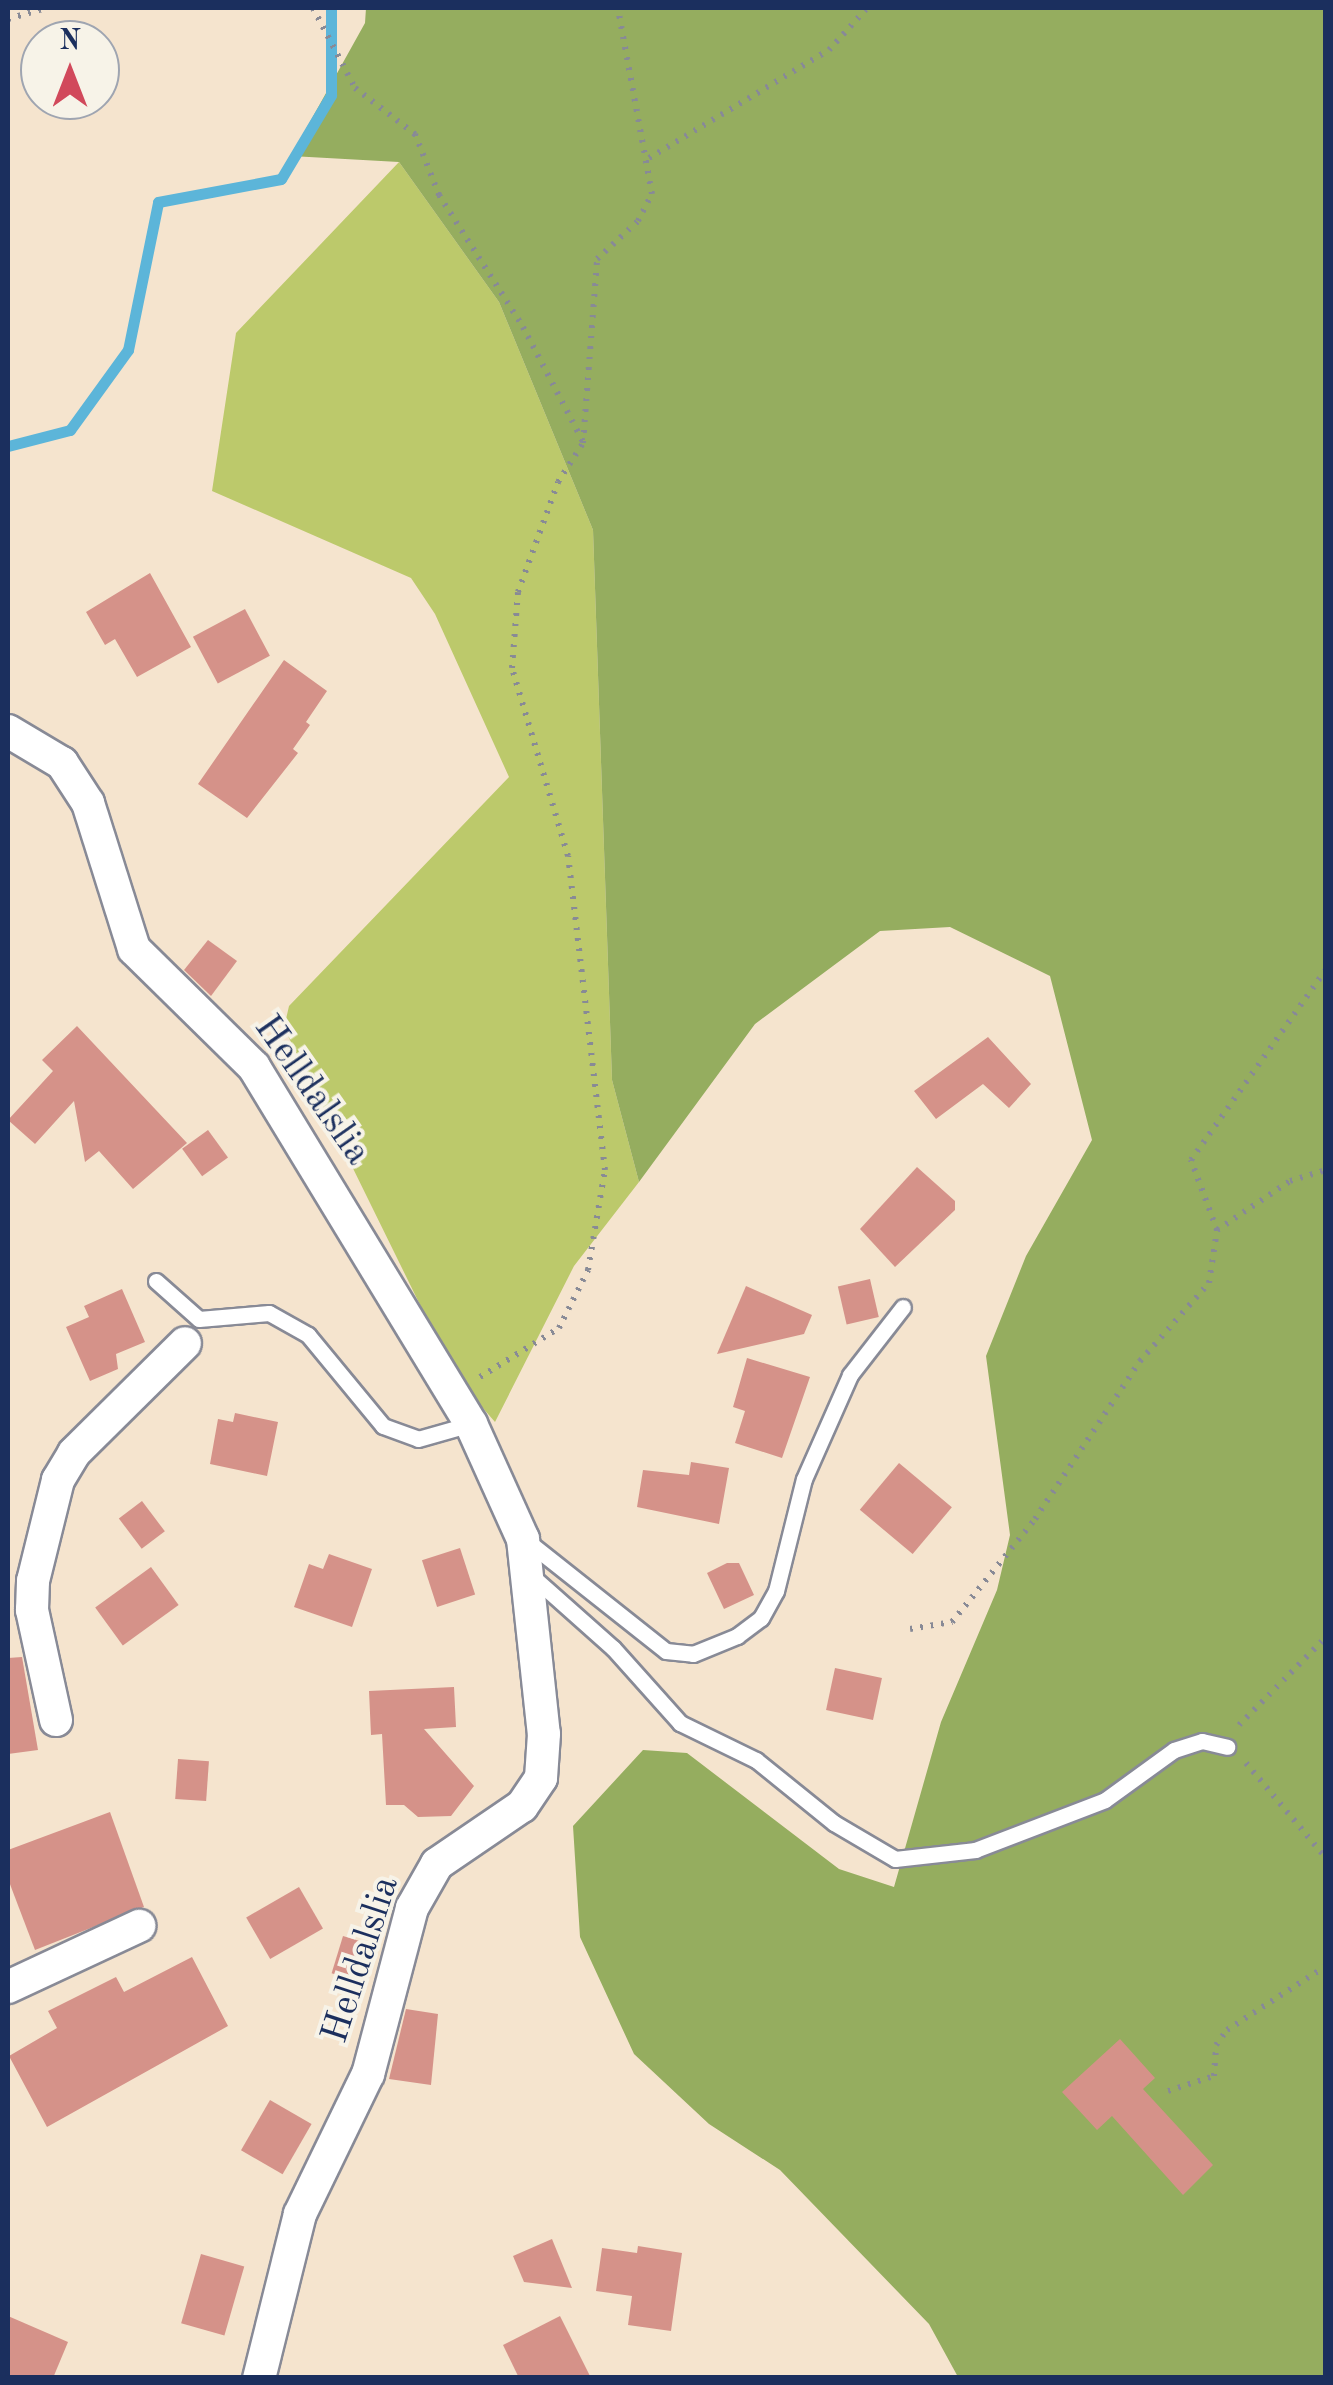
<!DOCTYPE html>
<style>
body{margin:0}
#map{position:relative;width:1333px;height:2385px;overflow:hidden;background:#f5e4ce;font-family:"Old Standard TT",serif}
div>[style]{position:absolute}
.green>*{inset:0;background:#bcc96b}
.forest>*{inset:0;background:#95ad5f}
.stream>*{height:11px;margin:-5.5px;padding:0 5.5px;transform-origin:5.5px;border-radius:5.5px;background:#5cb5d9}
.building>*{inset:0;background:#d59289;transform-origin:0 0}
.path>*{height:6px;margin-top:-3px;transform-origin:0;background:repeating-linear-gradient(90deg,#888a96 0 2.5px,transparent 0 10.5px)}
.roads{filter:drop-shadow(2px 0 #888a96) drop-shadow(-2px 0 #888a96) drop-shadow(0 2px #888a96) drop-shadow(0 -2px #888a96)}
.lane>*{height:15px;margin:-7.5px;padding:0 7.5px;transform-origin:7.5px;border-radius:7.5px;background:#fff}
.street>*{height:32px;margin:-16px;padding:0 16px;transform-origin:16px;border-radius:16px;background:#fff}
span{translate:-50% -50%;white-space:nowrap;text-align:center;line-height:1.15;-webkit-text-stroke:8px #f7f3e8;paint-order:stroke}
.street-label{font-size:38px;color:#1b2f5e}
.frame{position:absolute;inset:0;border:10px solid #1b2f5e;pointer-events:none}
.north{position:absolute;left:20px;top:20px;width:100px;height:100px;box-sizing:border-box;background:#f7f3e8;border:2px solid #9fa5b1;border-radius:50%;rotate:0deg;font-size:28px;font-weight:700;line-height:40px;text-align:center;color:#1b2f5e}
.north::after{content:'';display:block;margin:auto;width:35px;height:45px;background:#d1495b;clip-path:polygon(50% 0,100% 100%,50% 72%,0 100%)}
</style>
<div id="map">
<div class="green">
<i style="clip-path:polygon(399px 162px,499px 302px,593px 530px,612px 1080px,639px 1182px,574px 1266px,495px 1422px,455px 1376px,284px 1028px,289px 1006px,509px 777px,435px 614px,411px 578px,212px 491px,236px 333px)"></i>
</div>
<div class="forest">
<i style="clip-path:polygon(366px 8px,1325px 8px,1325px 2377px,958px 2377px,929px 2324px,780px 2170px,709px 2124px,634px 2054px,580px 1937px,573px 1826px,643px 1750px,687px 1753px,839px 1869px,894px 1887px,941px 1722px,997px 1590px,1010px 1535px,986px 1356px,1026px 1256px,1092px 1140px,1050px 976px,950px 927px,880px 931px,755px 1024px,639px 1182px,612px 1080px,593px 530px,499px 302px,399px 162px,291px 156px,365px 23px)"></i>
</div>
<div class="stream">
<i style="left:8px;top:446px;width:64px;rotate:-14.5deg"></i>
<i style="left:70px;top:430px;width:99px;rotate:-54.1deg"></i>
<i style="left:128px;top:350px;width:151px;rotate:-78.5deg"></i>
<i style="left:158px;top:202px;width:125px;rotate:-10.6deg"></i>
<i style="left:281px;top:179px;width:98px;rotate:-59.2deg"></i>
<i style="left:331px;top:95px;width:87px;rotate:-90deg"></i>
</div>
<div class="building">
<i style="clip-path:polygon(150px 573px,191px 647px,137px 677px,115px 639px,105px 645px,86px 612px)"></i>
<i style="left:245px;top:609px;width:53px;height:59px;rotate:62deg"></i>
<i style="clip-path:polygon(284px 660px,327px 691px,306px 722px,310px 725px,293px 749px,298px 753px,247px 818px,198px 784px)"></i>
<i style="clip-path:polygon(208px 940px,237px 961px,211px 996px,184px 970px)"></i>
<i style="clip-path:polygon(77px 1026px,187px 1143px,133px 1189px,99px 1151px,85px 1162px,74px 1101px,35px 1144px,8px 1120px,53px 1071px,42px 1060px)"></i>
<i style="clip-path:polygon(988px 1037px,1031px 1084px,1009px 1108px,983px 1084px,936px 1119px,914px 1091px)"></i>
<i style="left:208px;top:1130px;width:34px;height:32px;rotate:54deg"></i>
<i style="clip-path:polygon(917px 1167px,955px 1201px,955px 1210px,895px 1267px,860px 1229px)"></i>
<i style="left:870px;top:1279px;width:39px;height:33px;rotate:77deg"></i>
<i style="clip-path:polygon(746px 1286px,812px 1315px,804px 1334px,717px 1354px)"></i>
<i style="clip-path:polygon(122px 1289px,145px 1342px,116px 1354px,118px 1369px,90px 1381px,66px 1327px,89px 1317px,84px 1306px)"></i>
<i style="clip-path:polygon(747px 1358px,810px 1377px,782px 1458px,735px 1443px,745px 1411px,733px 1407px)"></i>
<i style="clip-path:polygon(235px 1413px,278px 1422px,267px 1476px,210px 1464px,218px 1419px,233px 1422px)"></i>
<i style="clip-path:polygon(691px 1462px,729px 1468px,719px 1524px,637px 1507px,643px 1470px,689px 1475px)"></i>
<i style="left:899px;top:1463px;width:69px;height:61px;rotate:40deg"></i>
<i style="left:142px;top:1501px;width:38px;height:29px;rotate:53deg"></i>
<i style="left:460px;top:1548px;width:49px;height:40px;rotate:72deg"></i>
<i style="clip-path:polygon(329px 1554px,372px 1569px,352px 1627px,294px 1607px,309px 1564px,323px 1569px)"></i>
<i style="clip-path:polygon(727px 1563px,739px 1563px,754px 1595px,724px 1609px,707px 1573px)"></i>
<i style="left:151px;top:1567px;width:47px;height:69px;rotate:54deg"></i>
<i style="clip-path:polygon(22px 1657px,38px 1750px,8px 1754px,8px 1658px)"></i>
<i style="left:835px;top:1668px;width:48px;height:43px;rotate:12deg"></i>
<i style="clip-path:polygon(454px 1687px,456px 1727px,424px 1729px,474px 1786px,451px 1816px,418px 1817px,404px 1805px,386px 1805px,382px 1734px,371px 1735px,369px 1691px)"></i>
<i style="left:178px;top:1759px;width:31px;height:40px;rotate:4deg"></i>
<i style="clip-path:polygon(110px 1812px,144px 1907px,35px 1950px,8px 1879px,8px 1850px)"></i>
<i style="left:299px;top:1887px;width:48px;height:61px;rotate:60deg"></i>
<i style="left:343px;top:1936px;width:37px;height:39px;rotate:17deg"></i>
<i style="clip-path:polygon(192px 1957px,228px 2026px,47px 2127px,9px 2056px,57px 2028px,48px 2011px,116px 1977px,124px 1992px)"></i>
<i style="clip-path:polygon(406px 2009px,438px 2014px,431px 2085px,389px 2079px)"></i>
<i style="clip-path:polygon(1120px 2039px,1155px 2078px,1143px 2089px,1213px 2165px,1183px 2195px,1112px 2116px,1097px 2130px,1062px 2092px)"></i>
<i style="left:270px;top:2100px;width:48px;height:58px;rotate:30deg"></i>
<i style="clip-path:polygon(552px 2239px,572px 2288px,524px 2282px,513px 2256px)"></i>
<i style="clip-path:polygon(638px 2246px,682px 2253px,671px 2331px,628px 2325px,632px 2296px,596px 2291px,602px 2248px,637px 2253px)"></i>
<i style="left:201px;top:2254px;width:45px;height:72px;rotate:16deg"></i>
<i style="clip-path:polygon(8px 2316px,68px 2342px,53px 2378px,8px 2378px)"></i>
<i style="clip-path:polygon(560px 2316px,591px 2378px,519px 2378px,503px 2345px)"></i>
</div>
<div class="path">
<i style="left:313px;top:8px;width:90px;rotate:62.3deg"></i>
<i style="left:355px;top:88px;width:76px;rotate:37.5deg"></i>
<i style="left:415px;top:134px;width:66px;rotate:68.5deg"></i>
<i style="left:439px;top:195px;width:156px;rotate:57.5deg"></i>
<i style="left:523px;top:327px;width:130px;rotate:62.4deg"></i>
<i style="left:8px;top:19px;width:40px;rotate:-16deg"></i>
<i style="left:649px;top:158px;width:210px;rotate:-31deg"></i>
<i style="left:829px;top:50px;width:57px;rotate:-47.9deg"></i>
<i style="left:1217px;top:1230px;width:88px;rotate:-33.9deg"></i>
<i style="left:1290px;top:1181px;width:38px;rotate:-17deg"></i>
<i style="left:480px;top:1377px;width:93px;rotate:-31.8deg"></i>
<i style="left:559px;top:1328px;width:65px;rotate:-63.4deg"></i>
<i style="left:588px;top:1270px;width:101px;rotate:-80.4deg"></i>
<i style="left:605px;top:1170px;width:316px;rotate:-96.7deg"></i>
<i style="left:568px;top:856px;width:196px;rotate:-106.6deg"></i>
<i style="left:512px;top:668px;width:76px;rotate:-85.5deg"></i>
<i style="left:518px;top:592px;width:117px;rotate:-70deg"></i>
<i style="left:558px;top:482px;width:46px;rotate:-57.3deg"></i>
<i style="left:583px;top:443px;width:185px;rotate:-85.6deg"></i>
<i style="left:597px;top:259px;width:56px;rotate:-42.8deg"></i>
<i style="left:638px;top:221px;width:30px;rotate:-63deg"></i>
<i style="left:652px;top:194px;width:189px;rotate:-100.4deg"></i>
<i style="left:910px;top:1629px;width:43px;rotate:-9.5deg"></i>
<i style="left:952px;top:1622px;width:132px;rotate:-51.1deg"></i>
<i style="left:1035px;top:1519px;width:190px;rotate:-56.4deg"></i>
<i style="left:1140px;top:1361px;width:104px;rotate:-48.5deg"></i>
<i style="left:1209px;top:1283px;width:54px;rotate:-81.4deg"></i>
<i style="left:1217px;top:1230px;width:75px;rotate:-110.4deg"></i>
<i style="left:1191px;top:1160px;width:234px;rotate:-54.7deg"></i>
<i style="left:1239px;top:1725px;width:124px;rotate:-45.3deg"></i>
<i style="left:1246px;top:1763px;width:124px;rotate:49.9deg"></i>
<i style="left:1168px;top:2091px;width:48px;rotate:-18.1deg"></i>
<i style="left:1214px;top:2076px;width:31px;rotate:-86deg"></i>
<i style="left:1216px;top:2045px;width:19px;rotate:-54deg"></i>
<i style="left:1227px;top:2030px;width:118px;rotate:-32.9deg"></i>
</div>
<div class="roads">
<div class="lane">
<i style="left:156px;top:1281px;width:57px;rotate:41.5deg"></i>
<i style="left:199px;top:1319px;width:70px;rotate:-4.9deg"></i>
<i style="left:269px;top:1313px;width:45px;rotate:29.4deg"></i>
<i style="left:308px;top:1335px;width:118px;rotate:50.5deg"></i>
<i style="left:383px;top:1426px;width:37px;rotate:20deg"></i>
<i style="left:418px;top:1439px;width:55px;rotate:-15.8deg"></i>
<i style="left:527px;top:1541px;width:177px;rotate:38.4deg"></i>
<i style="left:666px;top:1651px;width:27px;rotate:6deg"></i>
<i style="left:693px;top:1654px;width:48px;rotate:-22.2deg"></i>
<i style="left:737px;top:1636px;width:30px;rotate:-37deg"></i>
<i style="left:761px;top:1618px;width:31px;rotate:-61deg"></i>
<i style="left:776px;top:1591px;width:115px;rotate:-76deg"></i>
<i style="left:804px;top:1479px;width:114px;rotate:-66.1deg"></i>
<i style="left:850px;top:1375px;width:86px;rotate:-52.1deg"></i>
<i style="left:533px;top:1577px;width:107px;rotate:41.6deg"></i>
<i style="left:613px;top:1648px;width:101px;rotate:48.2deg"></i>
<i style="left:680px;top:1723px;width:85px;rotate:26deg"></i>
<i style="left:756px;top:1760px;width:100px;rotate:38.9deg"></i>
<i style="left:834px;top:1823px;width:71px;rotate:30.5deg"></i>
<i style="left:895px;top:1859px;width:81px;rotate:-6.4deg"></i>
<i style="left:975px;top:1850px;width:139px;rotate:-21deg"></i>
<i style="left:1105px;top:1800px;width:85px;rotate:-35.9deg"></i>
<i style="left:1174px;top:1750px;width:29px;rotate:-18deg"></i>
<i style="left:1202px;top:1741px;width:26px;rotate:13deg"></i>
</div>
<div class="street">
<i style="left:8px;top:731px;width:63px;rotate:30.7deg"></i>
<i style="left:62px;top:763px;width:48px;rotate:57deg"></i>
<i style="left:88px;top:803px;width:153px;rotate:72.5deg"></i>
<i style="left:134px;top:949px;width:168px;rotate:44.5deg"></i>
<i style="left:254px;top:1067px;width:418px;rotate:58.7deg"></i>
<i style="left:471px;top:1424px;width:126px;rotate:65.7deg"></i>
<i style="left:523px;top:1539px;width:196px;rotate:83.9deg"></i>
<i style="left:544px;top:1734px;width:44px;rotate:93.9deg"></i>
<i style="left:541px;top:1778px;width:34px;rotate:124deg"></i>
<i style="left:522px;top:1806px;width:103px;rotate:145.7deg"></i>
<i style="left:437px;top:1864px;width:51px;rotate:119.6deg"></i>
<i style="left:412px;top:1908px;width:172px;rotate:104.8deg"></i>
<i style="left:368px;top:2074px;width:156px;rotate:115.9deg"></i>
<i style="left:300px;top:2214px;width:169px;rotate:104deg"></i>
<i style="left:56px;top:1720px;width:113px;rotate:-102.3deg"></i>
<i style="left:32px;top:1610px;width:29px;rotate:-88deg"></i>
<i style="left:33px;top:1581px;width:104px;rotate:-76.1deg"></i>
<i style="left:58px;top:1480px;width:31px;rotate:-59deg"></i>
<i style="left:74px;top:1453px;width:156px;rotate:-44.7deg"></i>
<i style="left:8px;top:1987px;width:145px;rotate:-25deg"></i>
</div>
</div>
<div class="street-label">
<span style="left:311px;top:1091px;rotate:55deg">Helldalslia</span>
<span style="left:362px;top:1960px;rotate:-72deg">Helldalslia</span>
</div>
<div class="frame"></div>
<div class="north">N</div>
</div>
